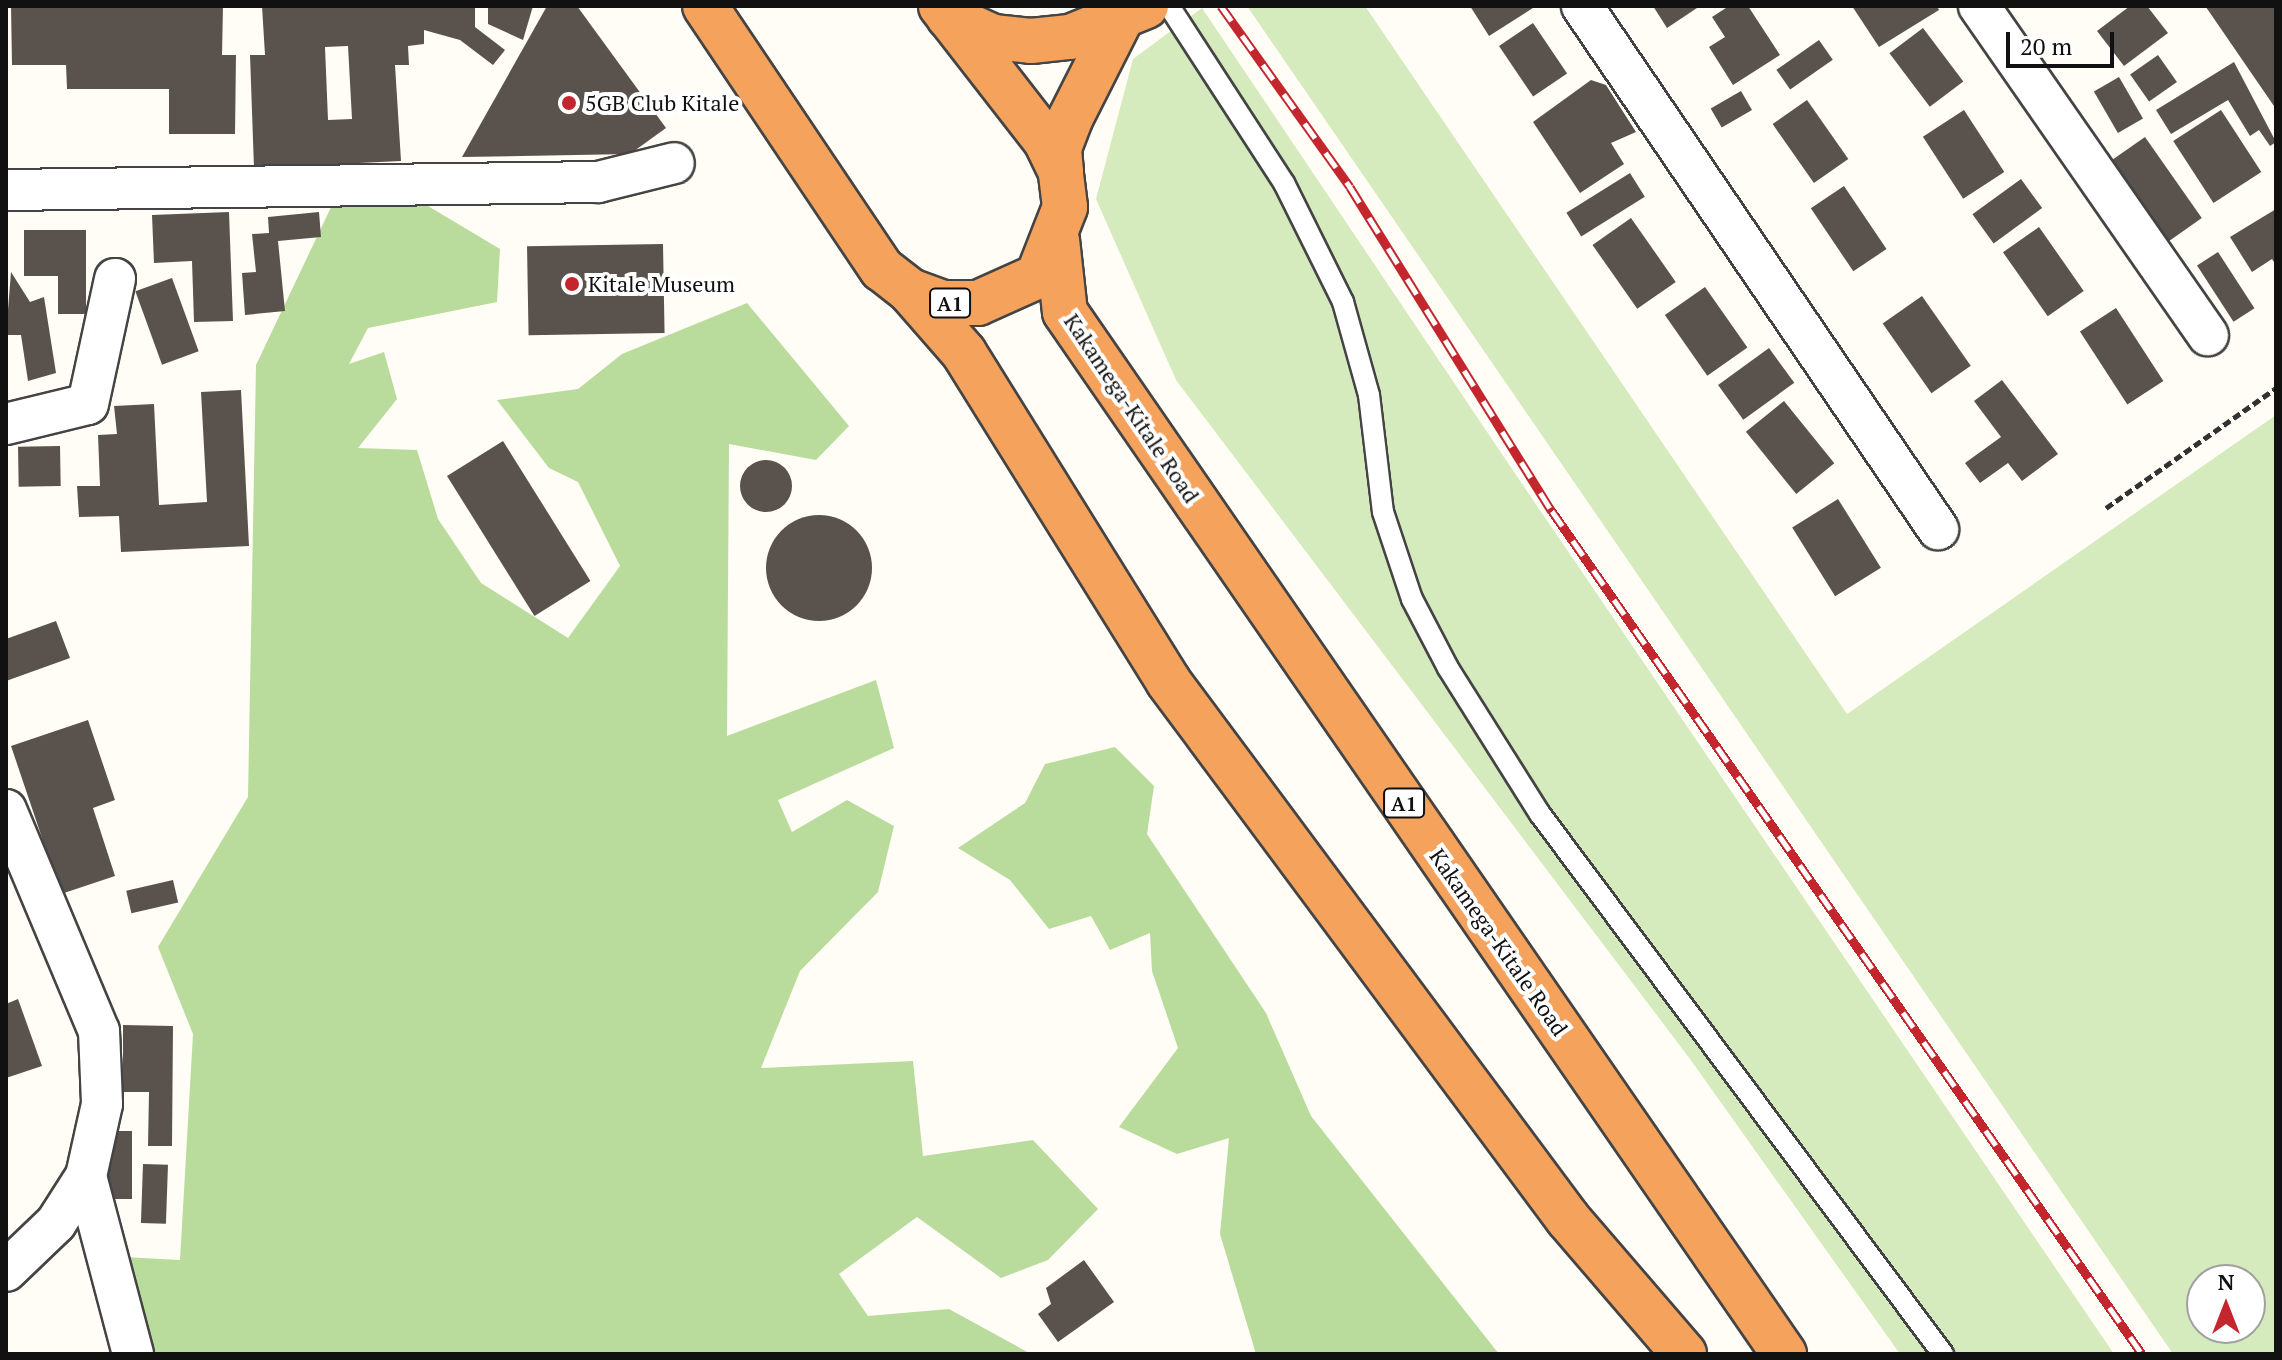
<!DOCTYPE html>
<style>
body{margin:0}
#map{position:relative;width:2282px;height:1360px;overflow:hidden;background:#fffdf5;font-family:"PT Serif",serif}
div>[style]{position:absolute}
.green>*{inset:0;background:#d5ebbd}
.forest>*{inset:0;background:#b9dc9c}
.building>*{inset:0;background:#5a524d;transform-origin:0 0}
.round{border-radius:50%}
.path>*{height:5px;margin-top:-2.5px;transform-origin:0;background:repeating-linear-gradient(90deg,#333 0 8px,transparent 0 12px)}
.roads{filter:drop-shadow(2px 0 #444) drop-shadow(-2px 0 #444) drop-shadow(0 2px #444) drop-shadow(0 -2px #444)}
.lane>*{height:20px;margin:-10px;padding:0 10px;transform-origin:10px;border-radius:10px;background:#fff}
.street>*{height:40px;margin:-20px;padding:0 20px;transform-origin:20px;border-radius:20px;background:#fff}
.highway>*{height:44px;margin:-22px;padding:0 22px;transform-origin:22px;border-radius:22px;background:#f5a25d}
.rail>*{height:9px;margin-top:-4.5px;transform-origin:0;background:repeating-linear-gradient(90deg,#fff 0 18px,#c4262e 0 36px);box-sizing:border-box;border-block:2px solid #c4262e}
.dots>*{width:22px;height:22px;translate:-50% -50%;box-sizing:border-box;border:4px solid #fff;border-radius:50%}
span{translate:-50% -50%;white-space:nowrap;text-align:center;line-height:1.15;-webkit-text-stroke:8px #fff;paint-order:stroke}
.shield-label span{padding:2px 6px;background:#fff;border:2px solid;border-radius:6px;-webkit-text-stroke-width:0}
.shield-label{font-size:20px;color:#111;font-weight:700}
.poi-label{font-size:22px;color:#111}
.left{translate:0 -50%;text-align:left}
.street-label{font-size:22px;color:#111}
.frame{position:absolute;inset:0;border:8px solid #111;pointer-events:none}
.north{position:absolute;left:2186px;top:1264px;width:80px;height:80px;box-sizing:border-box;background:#fff;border:2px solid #a0a0a0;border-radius:50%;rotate:0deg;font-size:22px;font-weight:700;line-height:32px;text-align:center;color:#111}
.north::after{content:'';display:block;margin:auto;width:28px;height:36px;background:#c4262e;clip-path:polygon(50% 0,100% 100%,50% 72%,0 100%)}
.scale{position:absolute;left:2006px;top:32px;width:108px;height:36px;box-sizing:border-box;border:4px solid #111;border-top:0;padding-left:10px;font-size:24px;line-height:28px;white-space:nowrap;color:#111;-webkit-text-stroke:6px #fff;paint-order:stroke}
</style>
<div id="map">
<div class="green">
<i style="clip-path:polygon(evenodd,1247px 6px,1365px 6px,1847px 714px,2276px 415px,2276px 1354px,2173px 1354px,1247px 6px,2202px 1280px,2250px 1280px,2250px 1328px,2202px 1328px,2202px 1280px)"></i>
<i style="clip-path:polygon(1202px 8px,1512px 469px,2114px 1354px,1900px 1354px,1690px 1059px,1176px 380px,1096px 199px,1133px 59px)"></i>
</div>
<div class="forest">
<i style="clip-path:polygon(334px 201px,428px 206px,500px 249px,497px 302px,368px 328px,349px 364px,384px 352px,397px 399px,358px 448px,417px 450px,438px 519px,481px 583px,568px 638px,620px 566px,578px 482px,549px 468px,497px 400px,578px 389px,622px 354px,747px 303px,849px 426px,816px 460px,729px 444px,727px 736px,876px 680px,894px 748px,778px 800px,792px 832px,847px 800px,894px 826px,878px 892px,800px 971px,761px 1068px,913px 1061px,923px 1156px,1033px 1140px,1098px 1209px,1048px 1260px,1001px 1278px,917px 1217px,839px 1274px,868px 1316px,949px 1309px,1031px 1354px,145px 1354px,123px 1257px,180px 1260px,193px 1034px,158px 947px,248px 797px,256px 365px)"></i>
<i style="clip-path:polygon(1115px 747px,1154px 786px,1147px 834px,1266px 1013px,1311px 1116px,1499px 1354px,1256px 1354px,1220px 1234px,1229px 1138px,1177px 1154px,1119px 1127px,1178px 1048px,1152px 971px,1150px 933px,1110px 950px,1091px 916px,1049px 929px,1010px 880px,958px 848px,1025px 803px,1045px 764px)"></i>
</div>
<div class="building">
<i style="clip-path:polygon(11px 6px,223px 6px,222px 55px,236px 55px,235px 134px,169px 134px,169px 89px,67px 89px,66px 65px,12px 65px)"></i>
<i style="clip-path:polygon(evenodd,262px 6px,475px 6px,475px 27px,505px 50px,493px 65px,460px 40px,424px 30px,424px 44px,408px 46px,409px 65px,395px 65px,401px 161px,254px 168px,250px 55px,265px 55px,262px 6px,348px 46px,352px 119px,328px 120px,325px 47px,348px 46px)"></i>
<i style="clip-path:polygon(488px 6px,533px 6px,523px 40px,488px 24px)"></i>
<i style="clip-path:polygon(547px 6px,577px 6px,666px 128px,630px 154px,462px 157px)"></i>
<i style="clip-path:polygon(1470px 6px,1536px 6px,1489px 36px)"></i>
<i style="clip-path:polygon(1653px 6px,1700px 6px,1667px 28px)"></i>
<i style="clip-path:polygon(1729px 6px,1748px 6px,1780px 55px,1733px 85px,1709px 47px,1725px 37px,1712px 17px)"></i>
<i style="clip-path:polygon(1852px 6px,1937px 6px,1939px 10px,1879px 47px)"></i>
<i style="clip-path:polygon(2130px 6px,2147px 6px,2168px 33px,2124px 66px,2097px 31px)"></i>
<i style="clip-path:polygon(2205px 6px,2276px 6px,2276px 109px,2208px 10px)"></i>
<i style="left:1533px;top:23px;width:61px;height:41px;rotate:56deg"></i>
<i style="left:1923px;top:28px;width:67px;height:42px;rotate:53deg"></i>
<i style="left:1819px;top:40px;width:24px;height:52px;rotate:55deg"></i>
<i style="left:2158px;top:55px;width:33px;height:34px;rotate:55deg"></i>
<i style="clip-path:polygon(2234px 62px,2276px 142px,2270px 146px,2259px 130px,2250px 136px,2228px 100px,2171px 134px,2156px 110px)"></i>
<i style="left:2119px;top:77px;width:48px;height:29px;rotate:60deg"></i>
<i style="clip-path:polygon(1591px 80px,1606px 85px,1636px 132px,1611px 143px,1624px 164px,1580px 193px,1533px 122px)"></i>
<i style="left:1741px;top:91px;width:22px;height:35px;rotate:60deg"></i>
<i style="left:1807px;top:100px;width:72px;height:42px;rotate:55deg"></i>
<i style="left:1964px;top:110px;width:74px;height:49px;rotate:57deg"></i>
<i style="left:2221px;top:110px;width:74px;height:57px;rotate:57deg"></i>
<i style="left:2145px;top:137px;width:99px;height:42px;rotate:55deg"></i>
<i style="left:1630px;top:173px;width:28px;height:75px;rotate:58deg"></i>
<i style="left:2021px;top:179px;width:36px;height:60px;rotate:54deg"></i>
<i style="left:1844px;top:186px;width:76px;height:40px;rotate:56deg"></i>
<i style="clip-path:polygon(2276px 209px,2276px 265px,2272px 259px,2252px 272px,2230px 237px)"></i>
<i style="clip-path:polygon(229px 212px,233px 321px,194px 322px,192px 261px,154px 263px,152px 215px)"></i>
<i style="clip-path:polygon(319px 212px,321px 237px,278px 241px,285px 311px,245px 315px,242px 273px,256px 272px,252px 234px,269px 233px,268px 217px)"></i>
<i style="left:1631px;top:218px;width:78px;height:47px;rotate:55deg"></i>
<i style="left:2039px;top:227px;width:78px;height:44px;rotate:55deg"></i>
<i style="clip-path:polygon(24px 230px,86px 230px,86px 314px,58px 314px,58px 276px,24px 276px)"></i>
<i style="left:663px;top:244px;width:89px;height:136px;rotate:89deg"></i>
<i style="left:2218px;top:252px;width:67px;height:25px;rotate:57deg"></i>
<i style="clip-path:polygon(11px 272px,30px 302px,44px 297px,56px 373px,28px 381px,21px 335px,6px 335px)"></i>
<i style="left:172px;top:278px;width:78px;height:39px;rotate:70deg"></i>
<i style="left:1705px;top:287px;width:74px;height:49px;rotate:55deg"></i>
<i style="left:1922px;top:296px;width:85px;height:48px;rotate:55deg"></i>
<i style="left:2116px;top:308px;width:87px;height:43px;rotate:57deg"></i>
<i style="left:1769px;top:348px;width:43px;height:63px;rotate:54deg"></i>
<i style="clip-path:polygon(2002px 380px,2058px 454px,2022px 481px,2008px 463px,1980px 483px,1965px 463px,2001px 437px,1974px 401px)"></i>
<i style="clip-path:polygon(241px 390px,249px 546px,121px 552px,119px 516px,79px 517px,77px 486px,100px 486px,98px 435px,117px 434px,114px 406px,154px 404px,159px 505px,207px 502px,201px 392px)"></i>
<i style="left:1784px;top:401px;width:80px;height:49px;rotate:51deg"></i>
<i style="left:503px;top:441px;width:165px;height:66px;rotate:58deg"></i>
<i style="left:60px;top:446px;width:40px;height:42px;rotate:89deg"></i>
<i class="round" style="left:740px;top:460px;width:52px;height:52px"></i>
<i style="left:1838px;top:499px;width:81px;height:54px;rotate:58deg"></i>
<i class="round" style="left:766px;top:515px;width:106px;height:106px"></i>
<i style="clip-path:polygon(56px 621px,70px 658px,6px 681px,6px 639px)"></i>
<i style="clip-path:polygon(88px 720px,115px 800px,93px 808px,115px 876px,61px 894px,11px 746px)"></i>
<i style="left:173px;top:880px;width:23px;height:48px;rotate:77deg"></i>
<i style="clip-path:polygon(18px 999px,42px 1066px,6px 1078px,6px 1004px)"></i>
<i style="clip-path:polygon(123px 1025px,173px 1026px,172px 1146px,148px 1146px,149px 1092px,123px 1092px)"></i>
<i style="left:108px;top:1131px;width:24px;height:68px"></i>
<i style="left:143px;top:1164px;width:25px;height:59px;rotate:2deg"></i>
<i style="clip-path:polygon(1084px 1260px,1114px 1302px,1058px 1342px,1038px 1314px,1051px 1304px,1046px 1288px)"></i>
</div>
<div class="path">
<i style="left:2106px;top:508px;width:208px;rotate:-35.2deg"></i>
</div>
<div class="roads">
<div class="lane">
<i style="left:1169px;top:6px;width:211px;rotate:57deg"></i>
<i style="left:1284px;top:183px;width:133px;rotate:63.6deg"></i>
<i style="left:1343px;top:302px;width:97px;rotate:74.4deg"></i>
<i style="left:1369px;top:395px;width:118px;rotate:83.2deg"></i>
<i style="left:1383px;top:512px;width:92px;rotate:71.6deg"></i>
<i style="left:1412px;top:599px;width:78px;rotate:62.4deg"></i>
<i style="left:1448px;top:668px;width:173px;rotate:57.8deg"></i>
<i style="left:1540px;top:814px;width:674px;rotate:53.27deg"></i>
</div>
<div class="street">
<i style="left:1582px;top:6px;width:633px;rotate:55.76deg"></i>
<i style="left:1979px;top:6px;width:401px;rotate:55.2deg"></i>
<i style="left:6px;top:190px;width:592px;rotate:-0.77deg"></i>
<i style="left:598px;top:182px;width:78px;rotate:-14deg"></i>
<i style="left:6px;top:424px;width:84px;rotate:-13.7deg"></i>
<i style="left:88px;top:404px;width:128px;rotate:-77.8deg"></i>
<i style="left:6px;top:810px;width:240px;rotate:67.2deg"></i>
<i style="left:99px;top:1031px;width:73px;rotate:87.6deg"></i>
<i style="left:102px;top:1104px;width:74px;rotate:102.5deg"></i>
<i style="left:86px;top:1176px;width:56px;rotate:122.6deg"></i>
<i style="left:56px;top:1223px;width:69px;rotate:136.2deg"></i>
<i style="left:86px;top:1176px;width:184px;rotate:75.2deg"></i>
</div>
<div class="highway">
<i style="left:705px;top:6px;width:317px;rotate:56.1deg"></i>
<i style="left:882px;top:269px;width:36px;rotate:38deg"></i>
<i style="left:910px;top:291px;width:35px;rotate:20deg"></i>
<i style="left:943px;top:303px;width:35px"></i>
<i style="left:978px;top:303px;width:66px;rotate:-24.2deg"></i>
<i style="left:1038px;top:276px;width:74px;rotate:-68.6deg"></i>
<i style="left:1065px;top:207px;width:35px;rotate:-97deg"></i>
<i style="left:1061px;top:172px;width:34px;rotate:-116deg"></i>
<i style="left:1046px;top:141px;width:171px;rotate:-127.9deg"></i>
<i style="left:949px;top:17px;width:48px;rotate:24.4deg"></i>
<i style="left:993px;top:37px;width:38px;rotate:6deg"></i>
<i style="left:1031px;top:41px;width:39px;rotate:-6deg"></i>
<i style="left:1070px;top:37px;width:82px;rotate:-22.2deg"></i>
<i style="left:1061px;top:172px;width:24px;rotate:-95deg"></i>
<i style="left:1059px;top:148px;width:31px;rotate:-69deg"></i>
<i style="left:1070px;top:119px;width:109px;rotate:-63.2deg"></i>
<i style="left:1057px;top:240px;width:72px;rotate:83.7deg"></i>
<i style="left:1065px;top:312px;width:1266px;rotate:55.39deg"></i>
<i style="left:910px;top:291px;width:82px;rotate:48.9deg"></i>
<i style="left:964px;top:353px;width:386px;rotate:58.1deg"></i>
<i style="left:1168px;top:681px;width:670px;rotate:53.37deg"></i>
<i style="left:1568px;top:1219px;width:178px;rotate:49.3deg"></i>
</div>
</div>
<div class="rail">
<i style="left:1221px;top:6px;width:222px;rotate:54.5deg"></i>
<i style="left:1350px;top:187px;width:382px;rotate:58.1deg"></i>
<i style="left:1552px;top:511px;width:1029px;rotate:55.01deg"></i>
</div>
<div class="dots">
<i style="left:569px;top:103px;background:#c4262e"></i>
<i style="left:572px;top:284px;background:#c4262e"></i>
</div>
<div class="shield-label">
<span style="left:950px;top:303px">A1</span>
<span style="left:1404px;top:803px">A1</span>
</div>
<div class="poi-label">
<span class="left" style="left:585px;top:103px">5GB Club Kitale</span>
<span class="left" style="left:588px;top:284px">Kitale Museum</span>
</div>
<div class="street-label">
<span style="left:1132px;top:408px;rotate:56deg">Kakamega-Kitale Road</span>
<span style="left:1499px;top:942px;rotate:55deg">Kakamega-Kitale Road</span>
</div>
<div class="frame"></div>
<div class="north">N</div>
<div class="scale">20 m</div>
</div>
